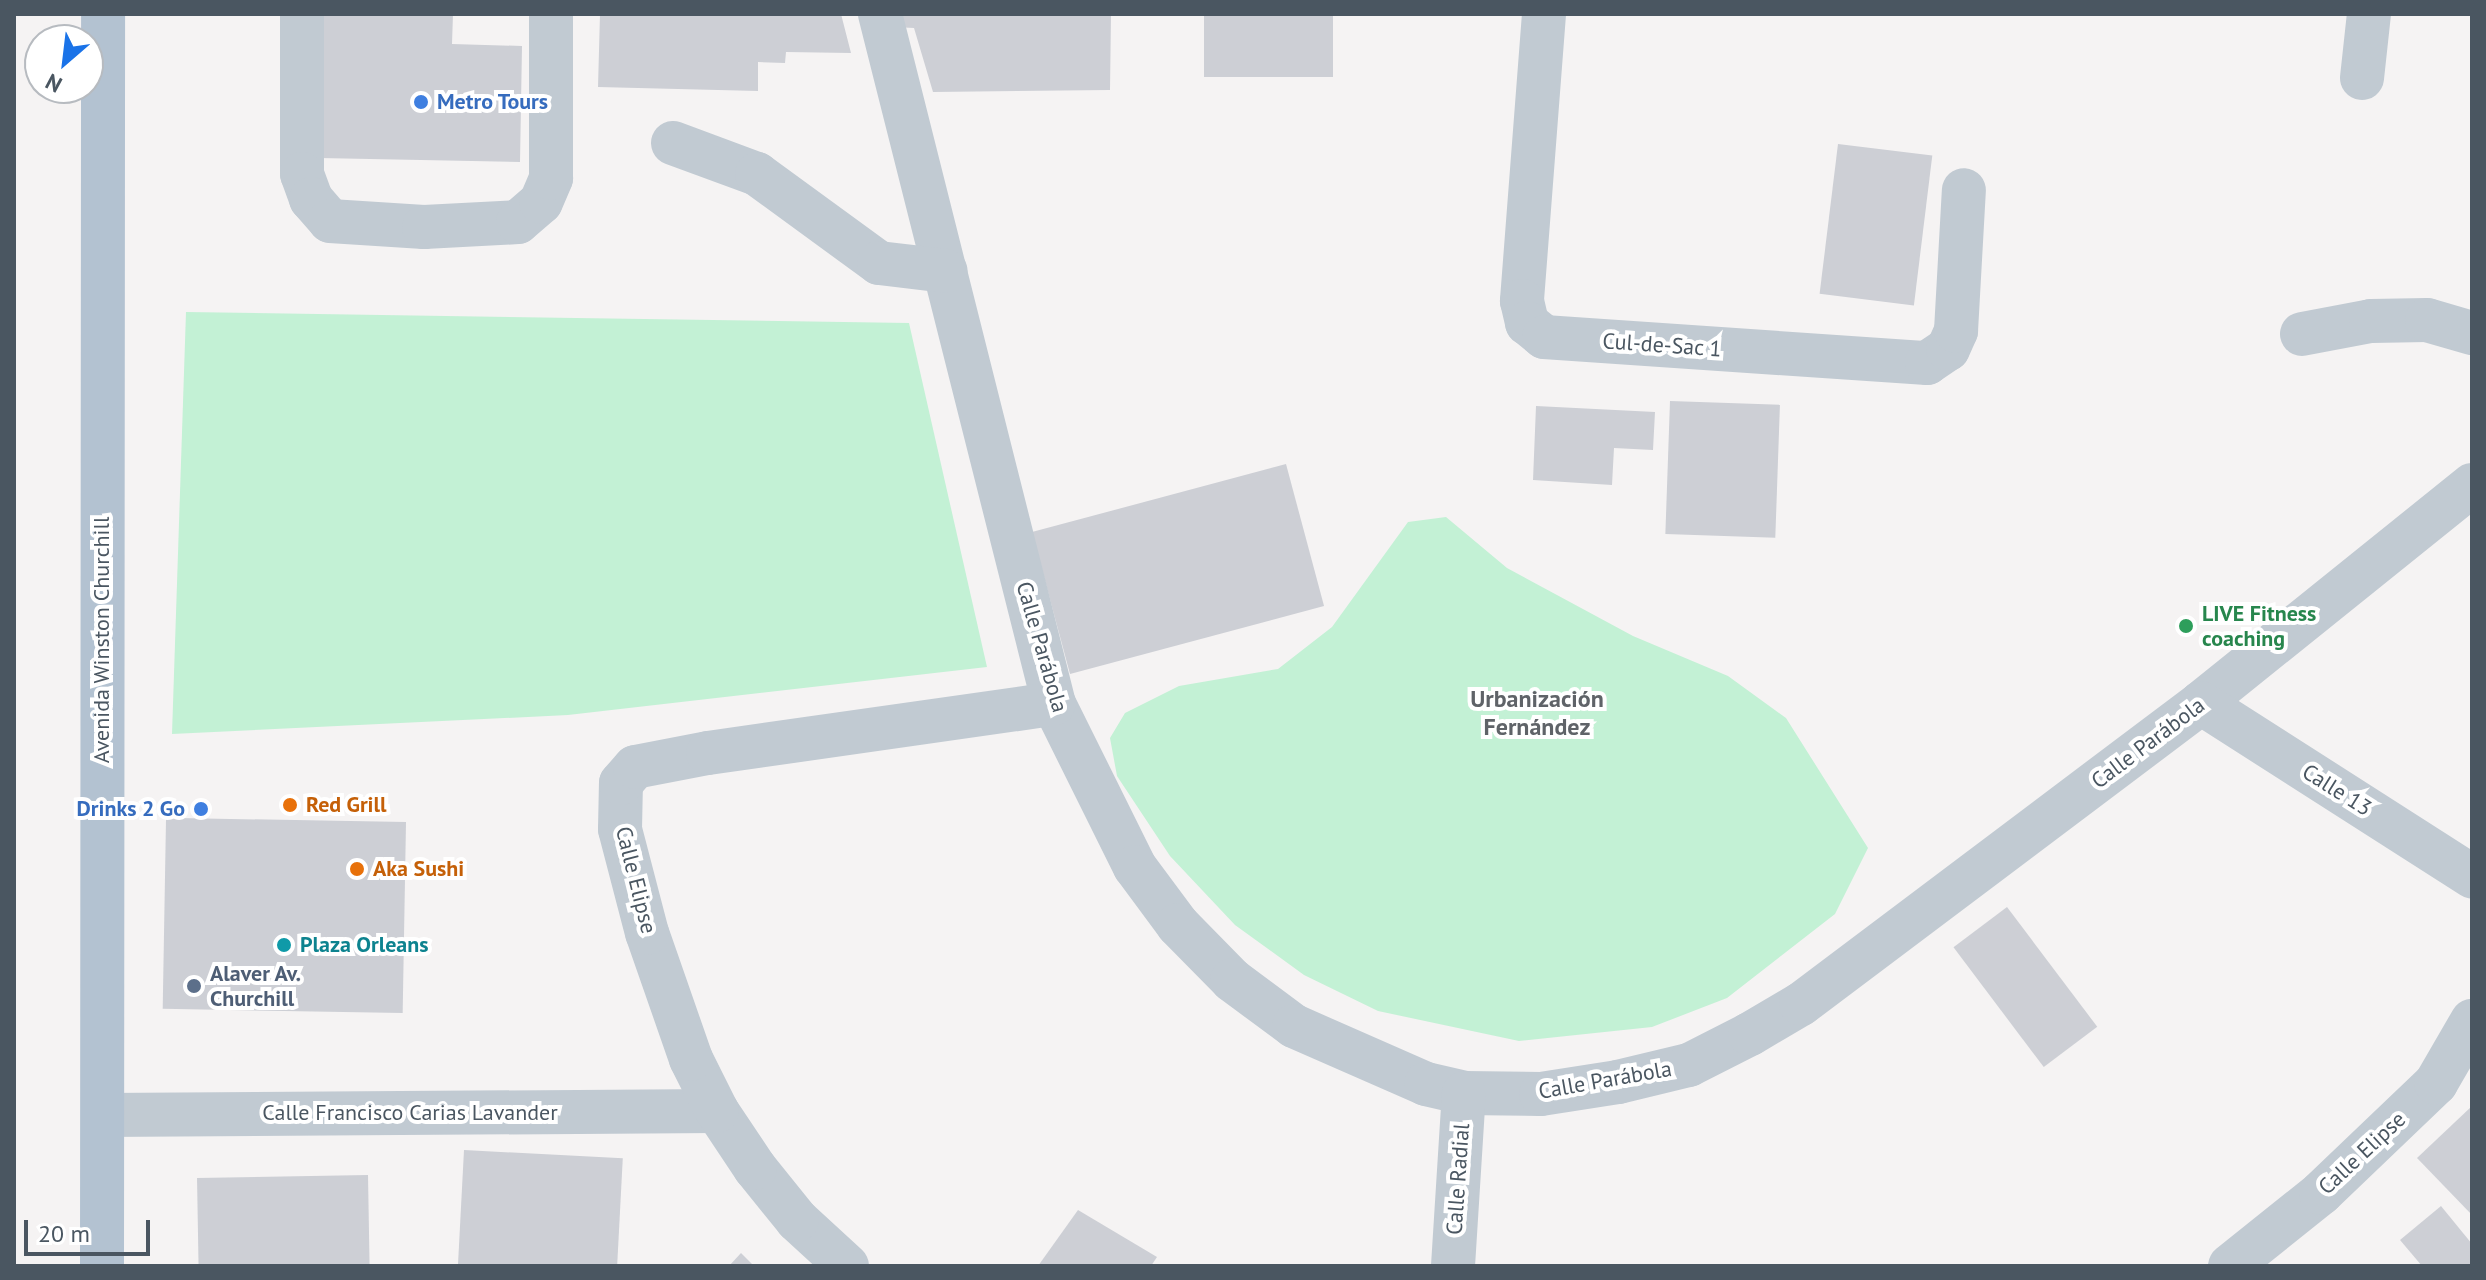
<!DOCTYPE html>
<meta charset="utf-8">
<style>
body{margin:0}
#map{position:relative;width:2486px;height:1280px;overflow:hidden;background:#f5f3f3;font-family:"PT Sans",sans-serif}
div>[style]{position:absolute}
.green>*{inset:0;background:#c3f1d5}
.building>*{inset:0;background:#cdcfd5;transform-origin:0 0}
.minor>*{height:44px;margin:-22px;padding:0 22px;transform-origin:22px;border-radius:22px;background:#c1cad2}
.major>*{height:44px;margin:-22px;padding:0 22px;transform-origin:22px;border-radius:22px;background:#b3c2d1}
.dots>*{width:22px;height:22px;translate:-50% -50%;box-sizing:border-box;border:4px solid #fff;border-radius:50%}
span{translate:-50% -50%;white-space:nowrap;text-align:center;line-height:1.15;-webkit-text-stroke:8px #fff;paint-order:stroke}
.shop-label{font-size:22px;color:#366cbe;font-weight:700}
.left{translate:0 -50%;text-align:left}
.right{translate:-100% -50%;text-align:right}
.street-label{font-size:22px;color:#4a5661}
.leisure-label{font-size:22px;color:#27864d;font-weight:700}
.food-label{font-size:22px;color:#c56008;font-weight:700}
.culture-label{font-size:22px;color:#0d838f;font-weight:700}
.service-label{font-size:22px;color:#4e5e75;font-weight:700}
.neighbourhood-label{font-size:24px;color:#5f6368;font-weight:700}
.frame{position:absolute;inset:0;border:16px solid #4a5661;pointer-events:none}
.north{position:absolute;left:24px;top:24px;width:80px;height:80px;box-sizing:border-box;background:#fff;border:2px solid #b7bbc0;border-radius:50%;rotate:208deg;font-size:22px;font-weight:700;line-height:32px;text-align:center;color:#4a5661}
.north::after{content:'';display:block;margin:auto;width:28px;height:36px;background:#1a73e8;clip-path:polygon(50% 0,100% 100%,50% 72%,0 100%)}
.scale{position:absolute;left:24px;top:1220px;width:126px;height:36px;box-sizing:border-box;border:4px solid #4a5661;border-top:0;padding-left:10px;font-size:24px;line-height:28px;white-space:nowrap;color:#4a5661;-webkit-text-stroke:6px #fff;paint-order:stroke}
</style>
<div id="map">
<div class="green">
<i style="clip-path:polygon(186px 312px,909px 323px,987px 667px,568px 715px,172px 734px)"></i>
<i style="clip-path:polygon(1446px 517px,1507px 568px,1633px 636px,1728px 676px,1786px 718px,1868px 848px,1835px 914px,1727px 998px,1652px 1027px,1519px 1041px,1378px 1011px,1304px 975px,1235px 925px,1170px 856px,1117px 776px,1110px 738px,1125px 713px,1179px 686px,1278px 669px,1332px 627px,1408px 522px)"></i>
</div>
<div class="building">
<i style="clip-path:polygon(322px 14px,453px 14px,452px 44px,522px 46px,520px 162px,319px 158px)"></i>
<i style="clip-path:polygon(600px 14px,841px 14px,851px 53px,786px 52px,785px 63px,758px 62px,758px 91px,598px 87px)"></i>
<i style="clip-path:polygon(893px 14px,1111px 14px,1110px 90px,933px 92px,914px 28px,893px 27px)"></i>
<i style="left:1204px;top:14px;width:129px;height:63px"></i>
<i style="left:1838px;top:144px;width:95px;height:151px;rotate:7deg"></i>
<i style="left:1670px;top:401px;width:110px;height:133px;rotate:2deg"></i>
<i style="clip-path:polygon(1536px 406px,1655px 412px,1653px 450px,1614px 448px,1612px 485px,1533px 480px)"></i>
<i style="left:1286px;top:464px;width:147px;height:263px;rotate:75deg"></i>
<i style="left:406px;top:822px;width:191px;height:240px;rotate:91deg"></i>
<i style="left:2007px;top:907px;width:150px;height:67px;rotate:53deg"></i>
<i style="clip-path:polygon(2472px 1106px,2472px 1215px,2417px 1158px)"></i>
<i style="left:464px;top:1150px;width:159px;height:116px;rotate:3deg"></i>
<i style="left:368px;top:1175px;width:91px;height:171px;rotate:89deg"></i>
<i style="clip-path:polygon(2441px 1206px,2472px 1244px,2472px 1266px,2422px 1266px,2400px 1240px)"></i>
<i style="clip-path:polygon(1078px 1210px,1157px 1257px,1151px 1266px,1038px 1266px)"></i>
<i style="clip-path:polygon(741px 1253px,754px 1266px,729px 1266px)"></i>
</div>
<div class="minor">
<i style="left:302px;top:14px;width:160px;rotate:90deg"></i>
<i style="left:302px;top:174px;width:27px;rotate:70deg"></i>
<i style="left:311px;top:199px;width:29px;rotate:49deg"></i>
<i style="left:330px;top:221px;width:94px;rotate:3.7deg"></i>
<i style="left:424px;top:227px;width:94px;rotate:-3deg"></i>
<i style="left:518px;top:222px;width:30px;rotate:-41deg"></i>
<i style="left:541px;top:202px;width:26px;rotate:-67deg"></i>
<i style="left:551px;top:178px;width:164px;rotate:-90deg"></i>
<i style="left:880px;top:14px;width:712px;rotate:75.85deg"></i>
<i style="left:1054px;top:704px;width:182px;rotate:63.6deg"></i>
<i style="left:1135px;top:867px;width:72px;rotate:53.4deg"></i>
<i style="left:1178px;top:925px;width:77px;rotate:45.5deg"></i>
<i style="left:1232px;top:980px;width:77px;rotate:36.6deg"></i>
<i style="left:1294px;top:1026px;width:144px;rotate:23.7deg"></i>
<i style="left:1426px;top:1084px;width:39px;rotate:13deg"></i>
<i style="left:1464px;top:1093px;width:77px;rotate:0.7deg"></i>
<i style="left:1541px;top:1094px;width:78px;rotate:-8.9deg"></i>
<i style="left:1618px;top:1082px;width:73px;rotate:-13.5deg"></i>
<i style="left:1689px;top:1065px;width:68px;rotate:-26.9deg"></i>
<i style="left:1750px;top:1034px;width:59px;rotate:-30.5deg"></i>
<i style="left:1801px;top:1004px;width:501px;rotate:-36.96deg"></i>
<i style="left:2201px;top:703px;width:348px;rotate:-38.8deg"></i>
<i style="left:1544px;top:14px;width:288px;rotate:94.4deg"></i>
<i style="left:1522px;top:301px;width:23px;rotate:77deg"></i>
<i style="left:1527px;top:323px;width:22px;rotate:39deg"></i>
<i style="left:1544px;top:337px;width:384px;rotate:3.9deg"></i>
<i style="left:1927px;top:363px;width:25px;rotate:-34deg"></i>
<i style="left:1948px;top:349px;width:20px;rotate:-66deg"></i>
<i style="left:1956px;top:331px;width:141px;rotate:-86.8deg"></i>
<i style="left:2362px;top:78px;width:64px;rotate:-83.8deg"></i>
<i style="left:673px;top:143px;width:90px;rotate:20.3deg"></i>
<i style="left:757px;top:174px;width:151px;rotate:36.1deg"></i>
<i style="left:879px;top:263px;width:67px;rotate:6.8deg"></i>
<i style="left:2302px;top:334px;width:70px;rotate:-10.7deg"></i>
<i style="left:2371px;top:321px;width:56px;rotate:-1deg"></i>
<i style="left:2427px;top:320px;width:47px;rotate:16.1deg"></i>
<i style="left:2201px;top:703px;width:322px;rotate:32.6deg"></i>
<i style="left:103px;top:1115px;width:614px;rotate:-0.37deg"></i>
<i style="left:847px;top:1266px;width:68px;rotate:-137.4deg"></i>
<i style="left:797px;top:1220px;width:67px;rotate:-128.9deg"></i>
<i style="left:755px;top:1168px;width:69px;rotate:-123.7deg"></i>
<i style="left:717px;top:1111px;width:58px;rotate:-116.6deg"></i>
<i style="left:691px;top:1059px;width:133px;rotate:-109.2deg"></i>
<i style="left:647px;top:933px;width:107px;rotate:-104.6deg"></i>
<i style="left:620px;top:829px;width:46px;rotate:-88.8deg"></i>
<i style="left:621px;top:783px;width:21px;rotate:-49deg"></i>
<i style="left:635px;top:767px;width:74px;rotate:-10.9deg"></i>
<i style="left:708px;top:753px;width:349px;rotate:-8.1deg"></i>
<i style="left:1453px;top:1266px;width:173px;rotate:-86.4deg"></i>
<i style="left:2230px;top:1266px;width:117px;rotate:-38.7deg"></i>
<i style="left:2321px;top:1193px;width:159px;rotate:-43.7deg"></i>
<i style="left:2436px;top:1083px;width:72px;rotate:-59.9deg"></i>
</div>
<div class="major">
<i style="left:102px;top:1266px;width:1252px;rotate:-89.95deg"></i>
</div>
<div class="dots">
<i style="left:421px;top:102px;background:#3f7fe0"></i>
<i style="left:2186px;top:626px;background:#2e9e5b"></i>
<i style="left:290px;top:805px;background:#e8710a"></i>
<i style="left:201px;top:809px;background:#3f7fe0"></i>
<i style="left:357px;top:869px;background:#e8710a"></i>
<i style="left:284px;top:945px;background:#0f9aa8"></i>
<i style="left:194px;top:986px;background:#5c6f8a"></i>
</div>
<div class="shop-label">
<span class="left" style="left:437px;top:102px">Metro Tours</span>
<span class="right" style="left:185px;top:809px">Drinks 2 Go</span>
</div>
<div class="street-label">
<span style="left:1662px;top:345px;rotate:4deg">Cul-de-Sac 1</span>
<span style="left:102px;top:640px;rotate:-90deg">Avenida Winston Churchill</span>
<span style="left:1042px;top:647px;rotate:74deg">Calle Parábola</span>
<span style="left:2148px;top:743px;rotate:-37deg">Calle Parábola</span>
<span style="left:2337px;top:790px;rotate:32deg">Calle 13</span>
<span style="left:636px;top:880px;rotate:76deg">Calle Elipse</span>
<span style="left:1605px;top:1080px;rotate:-10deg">Calle Parábola</span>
<span style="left:410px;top:1113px">Calle Francisco Carias Lavander</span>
<span style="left:2362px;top:1153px;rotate:-43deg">Calle Elipse</span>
<span style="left:1458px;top:1179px;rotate:-86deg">Calle Radial</span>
</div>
<div class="leisure-label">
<span class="left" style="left:2202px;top:626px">LIVE Fitness<br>coaching</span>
</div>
<div class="food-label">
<span class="left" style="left:306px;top:805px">Red Grill</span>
<span class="left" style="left:373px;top:869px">Aka Sushi</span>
</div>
<div class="culture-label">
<span class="left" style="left:300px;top:945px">Plaza Orleans</span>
</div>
<div class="service-label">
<span class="left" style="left:210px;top:986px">Alaver Av.<br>Churchill</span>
</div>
<div class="neighbourhood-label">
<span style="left:1537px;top:713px">Urbanización<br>Fernández</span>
</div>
<div class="frame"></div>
<div class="north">N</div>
<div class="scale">20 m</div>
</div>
